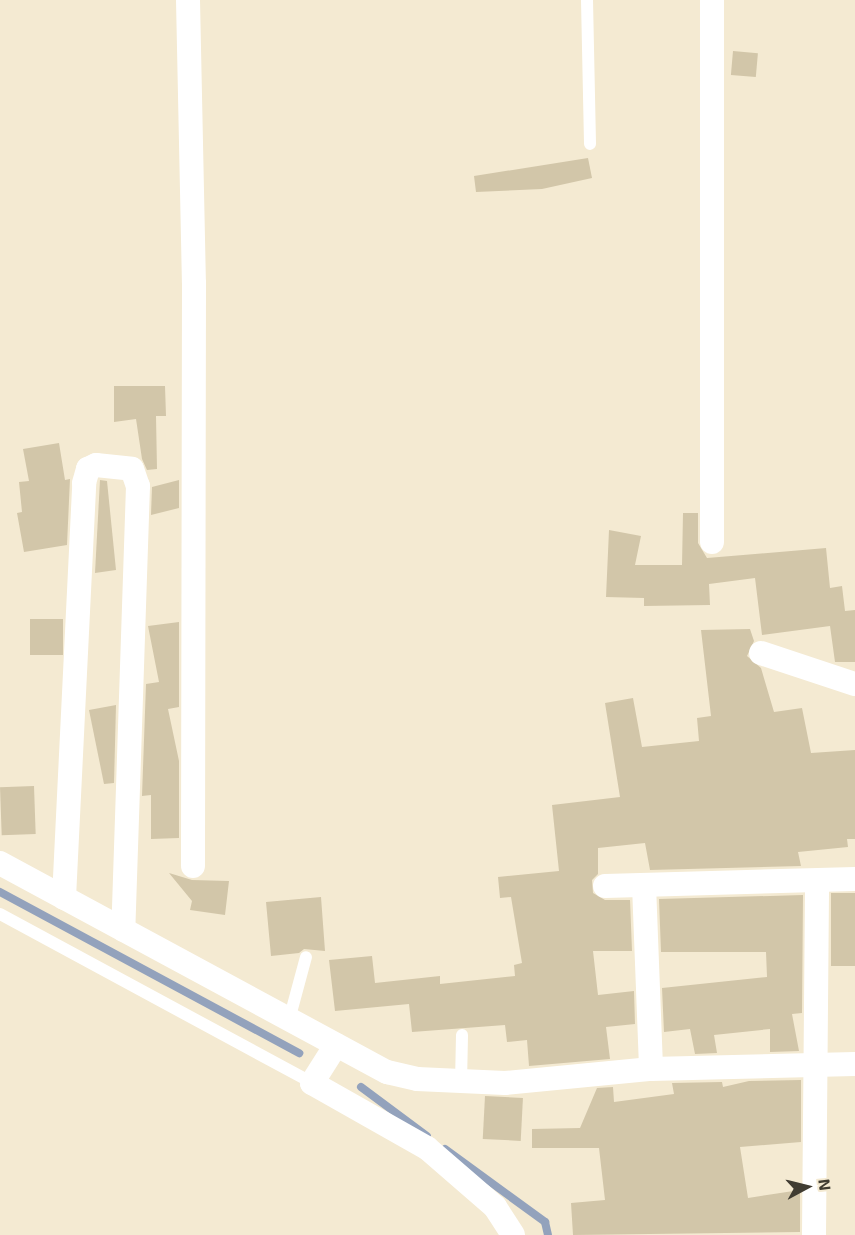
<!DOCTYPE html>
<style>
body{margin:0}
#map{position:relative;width:855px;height:1235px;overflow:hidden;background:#f4ead2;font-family:"Exo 2",sans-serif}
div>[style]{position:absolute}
.stream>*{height:8px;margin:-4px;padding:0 4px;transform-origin:4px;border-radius:4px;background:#93a2bc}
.building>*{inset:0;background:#d2c6a9;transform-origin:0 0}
.service>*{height:12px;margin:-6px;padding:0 6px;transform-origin:6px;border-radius:6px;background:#fff}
.minor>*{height:24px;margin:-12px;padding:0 12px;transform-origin:12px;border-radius:12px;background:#fff}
span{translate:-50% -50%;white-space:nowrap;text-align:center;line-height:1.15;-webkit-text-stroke:4.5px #f4ead2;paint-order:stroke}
.north{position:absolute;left:777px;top:1157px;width:60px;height:60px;-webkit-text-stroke:4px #f4ead2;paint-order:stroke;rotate:83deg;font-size:16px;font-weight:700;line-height:24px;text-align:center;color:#403c32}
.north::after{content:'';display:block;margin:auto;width:21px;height:27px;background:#403c32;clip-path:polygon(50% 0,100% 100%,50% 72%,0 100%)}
</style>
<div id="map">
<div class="stream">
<i style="left:0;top:892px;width:340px;rotate:28.3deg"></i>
<i style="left:361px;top:1087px;width:82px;rotate:36.6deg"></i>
<i style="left:445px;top:1149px;width:124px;rotate:36.1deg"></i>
<i style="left:545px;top:1222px;width:13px;rotate:77deg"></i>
</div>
<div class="building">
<i style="left:733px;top:51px;width:25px;height:24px;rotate:5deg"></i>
<i style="clip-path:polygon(588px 158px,592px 178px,542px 189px,476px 192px,474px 176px)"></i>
<i style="clip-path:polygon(114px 386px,165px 386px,166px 416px,156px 416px,157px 469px,147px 470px,142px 459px,136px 419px,114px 422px)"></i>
<i style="clip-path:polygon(59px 443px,65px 480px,70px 479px,67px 545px,24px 552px,17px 513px,22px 512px,19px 482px,29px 481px,23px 449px)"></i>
<i style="clip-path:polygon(100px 480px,107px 481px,116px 570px,95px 573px)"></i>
<i style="clip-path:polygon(179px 480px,179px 508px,151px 515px,152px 487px)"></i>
<i style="clip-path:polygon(683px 513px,698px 513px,698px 543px,707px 558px,826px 548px,830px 588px,842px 586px,845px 611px,855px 610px,855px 662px,835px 662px,830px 626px,762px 635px,755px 578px,709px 584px,710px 605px,644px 606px,644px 598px,606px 597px,609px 530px,641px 536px,635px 565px,682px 565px)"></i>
<i style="left:30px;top:619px;width:33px;height:36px"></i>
<i style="clip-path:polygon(179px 622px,179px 707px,168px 709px,179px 761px,179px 838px,151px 839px,151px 795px,142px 796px,146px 684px,159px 682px,148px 626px)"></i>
<i style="clip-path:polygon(750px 629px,754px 641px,747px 656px,761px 668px,774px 712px,802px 708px,811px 753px,855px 750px,855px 839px,847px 839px,848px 847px,798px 852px,801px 866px,650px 870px,645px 843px,598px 848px,598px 874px,592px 880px,593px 893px,605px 900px,630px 900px,632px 951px,593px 951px,598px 995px,634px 991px,635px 1024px,606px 1027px,610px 1059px,529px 1066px,527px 1040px,507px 1042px,505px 1025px,412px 1032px,409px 1004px,335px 1011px,329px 960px,372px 956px,375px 983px,440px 976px,440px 984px,515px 976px,514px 965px,522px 963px,511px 897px,500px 898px,498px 877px,559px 871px,552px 805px,620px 797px,605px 703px,633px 698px,642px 747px,699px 741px,697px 718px,711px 716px,701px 630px)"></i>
<i style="clip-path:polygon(116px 705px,114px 783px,104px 784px,89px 710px)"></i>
<i style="left:34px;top:786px;width:48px;height:34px;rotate:88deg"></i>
<i style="clip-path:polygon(169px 873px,192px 880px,229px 881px,225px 915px,190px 910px,192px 901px)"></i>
<i style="left:855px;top:893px;width:73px;height:24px;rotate:90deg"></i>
<i style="clip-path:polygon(803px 895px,802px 1013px,792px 1014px,799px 1051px,770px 1052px,770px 1029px,714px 1035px,717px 1053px,695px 1054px,690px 1029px,664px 1032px,662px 988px,767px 977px,766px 952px,661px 952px,659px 899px)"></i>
<i style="clip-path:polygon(321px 897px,325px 951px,304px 949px,299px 953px,271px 956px,266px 902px)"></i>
<i style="clip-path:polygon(801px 1080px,801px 1142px,740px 1147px,748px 1198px,800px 1190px,800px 1232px,573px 1235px,571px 1203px,605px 1200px,599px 1148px,532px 1148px,532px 1129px,580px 1128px,597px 1088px,613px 1087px,614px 1102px,674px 1094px,672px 1083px,722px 1082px,723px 1087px,749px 1081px)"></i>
<i style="left:485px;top:1096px;width:38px;height:43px;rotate:3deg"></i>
</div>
<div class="service">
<i style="left:587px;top:0;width:144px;rotate:88.8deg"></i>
<i style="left:0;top:914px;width:355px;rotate:28.4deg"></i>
<i style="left:289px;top:1020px;width:65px;rotate:-74.9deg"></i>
<i style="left:461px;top:1083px;width:48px;rotate:-88.8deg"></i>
</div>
<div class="minor">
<i style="left:188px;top:0;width:283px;rotate:88.8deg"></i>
<i style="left:194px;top:283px;width:583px;rotate:90.1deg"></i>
<i style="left:712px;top:0;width:542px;rotate:90deg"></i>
<i style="left:761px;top:653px;width:99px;rotate:18.3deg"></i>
<i style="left:0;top:863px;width:440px;rotate:28.4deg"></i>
<i style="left:387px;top:1072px;width:31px;rotate:13deg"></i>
<i style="left:417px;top:1079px;width:88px;rotate:2.6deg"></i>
<i style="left:505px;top:1083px;width:147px;rotate:-5.5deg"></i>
<i style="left:651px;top:1069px;width:204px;rotate:-1.4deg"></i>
<i style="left:644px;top:885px;width:184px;rotate:87.8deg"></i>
<i style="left:605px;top:886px;width:250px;rotate:-1.6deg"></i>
<i style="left:64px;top:898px;width:415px;rotate:-87.2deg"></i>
<i style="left:84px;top:483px;width:15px;rotate:-74deg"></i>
<i style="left:88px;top:469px;width:9px;rotate:-27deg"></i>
<i style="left:96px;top:465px;width:36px;rotate:6deg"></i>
<i style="left:132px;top:469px;width:18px;rotate:71deg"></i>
<i style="left:138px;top:486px;width:444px;rotate:91.9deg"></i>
<i style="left:336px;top:1045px;width:45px;rotate:122.3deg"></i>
<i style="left:312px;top:1083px;width:132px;rotate:29.5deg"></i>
<i style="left:427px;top:1148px;width:90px;rotate:40.9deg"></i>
<i style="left:495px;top:1207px;width:33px;rotate:57deg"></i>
<i style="left:814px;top:1235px;width:354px;rotate:-89.5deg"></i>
</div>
<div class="north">N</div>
</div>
